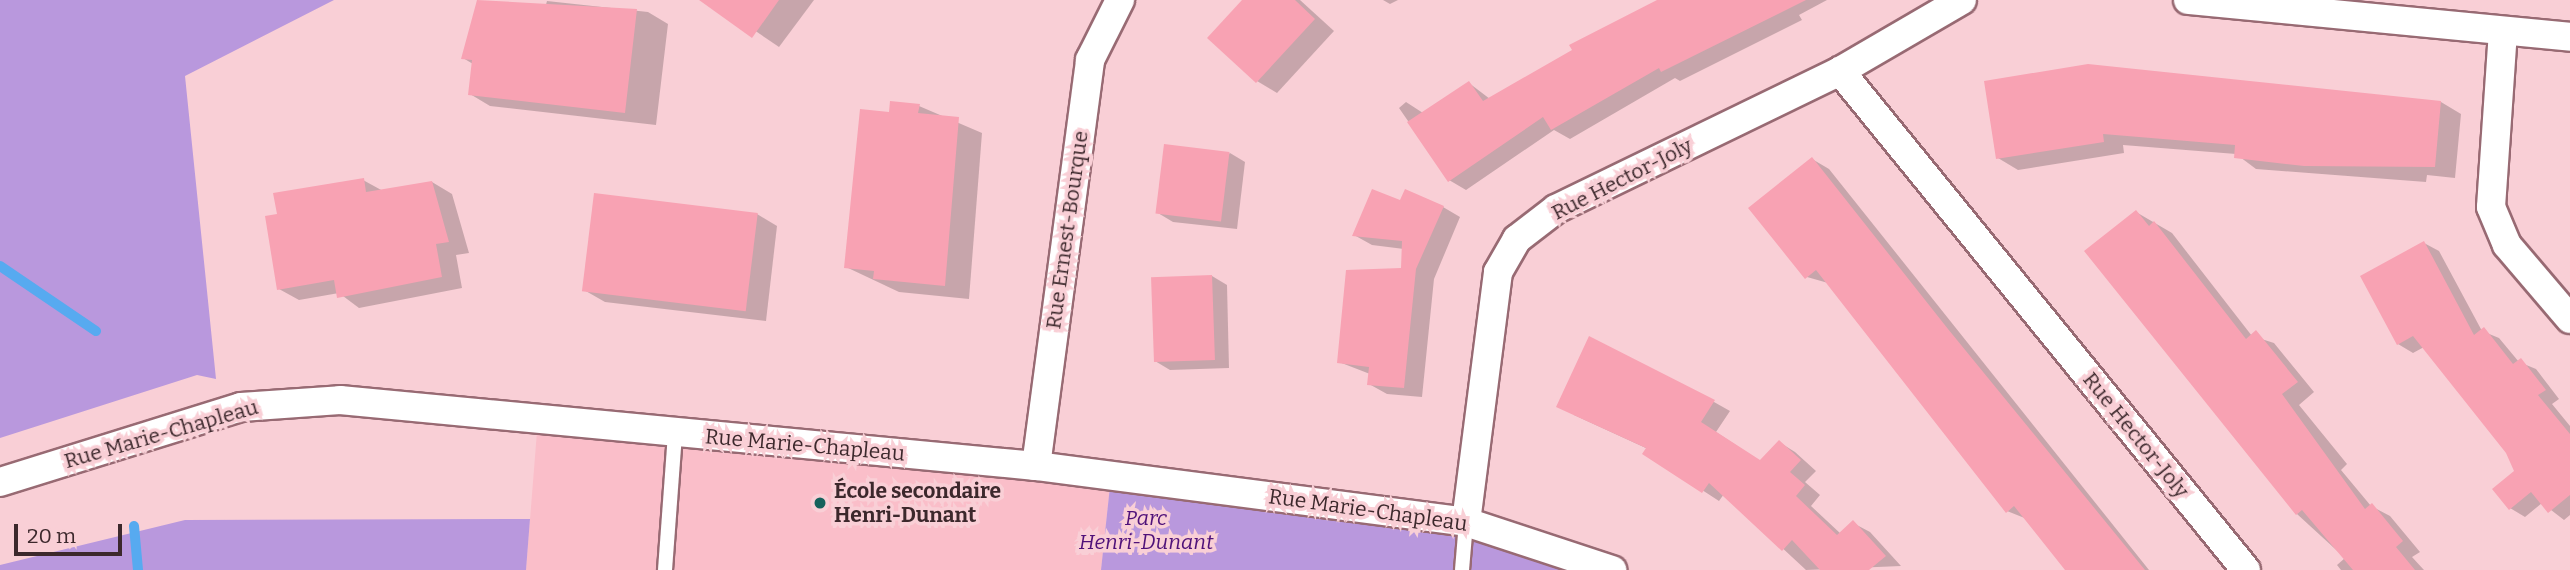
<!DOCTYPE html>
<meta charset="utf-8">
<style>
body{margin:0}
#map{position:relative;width:2570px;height:570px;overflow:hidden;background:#f9cfd6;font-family:Bitter,serif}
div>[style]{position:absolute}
.built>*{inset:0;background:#fabec9}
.green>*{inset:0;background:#b998dd}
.shadow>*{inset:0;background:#0003}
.stream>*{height:10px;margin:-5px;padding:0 5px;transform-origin:5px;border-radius:5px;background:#57aaf0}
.building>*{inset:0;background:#f8a2b3;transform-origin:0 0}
.roads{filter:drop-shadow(2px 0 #986a73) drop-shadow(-2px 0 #986a73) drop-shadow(0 2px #986a73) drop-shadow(0 -2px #986a73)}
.service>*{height:14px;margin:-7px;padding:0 7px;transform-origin:7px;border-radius:7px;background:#fff}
.minor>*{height:28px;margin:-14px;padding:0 14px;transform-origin:14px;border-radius:14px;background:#fff}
.dots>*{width:19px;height:19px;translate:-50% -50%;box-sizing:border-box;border:4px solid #f9cfd6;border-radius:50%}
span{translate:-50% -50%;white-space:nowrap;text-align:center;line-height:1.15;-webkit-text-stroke:7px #f9cfd6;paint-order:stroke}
.street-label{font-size:21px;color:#3c282c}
.poi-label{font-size:21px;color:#3c282c;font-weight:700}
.left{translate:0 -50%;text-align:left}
.park-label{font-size:21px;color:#4f1179;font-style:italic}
.scale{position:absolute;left:14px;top:524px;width:108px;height:32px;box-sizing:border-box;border:4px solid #3c282c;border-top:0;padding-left:9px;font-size:21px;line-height:24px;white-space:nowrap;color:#3c282c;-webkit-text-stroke:5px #f9cfd6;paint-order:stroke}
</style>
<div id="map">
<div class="built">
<i style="clip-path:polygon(538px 419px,1110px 486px,1101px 570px,526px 570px)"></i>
</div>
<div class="green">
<i style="clip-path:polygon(0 0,334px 0,185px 76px,216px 379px,197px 375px,0 438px)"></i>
<i style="clip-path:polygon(1110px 486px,1466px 526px,1593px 570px,1101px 570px)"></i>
<i style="clip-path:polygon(530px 519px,526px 570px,0 570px,0 565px,185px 520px)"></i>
</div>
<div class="shadow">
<i style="clip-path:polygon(710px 0,814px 0,779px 47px)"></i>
<i style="clip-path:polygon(1244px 0,1300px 0,1334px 31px,1277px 93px,1257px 81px)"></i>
<i style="clip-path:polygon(1383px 0,1398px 0,1390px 4px)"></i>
<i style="clip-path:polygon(1679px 0,1827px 0,1799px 15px,1802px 20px,1680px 81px,1675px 78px,1570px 139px,1554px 130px,1466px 190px,1449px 180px,1399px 108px,1406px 102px,1423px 113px,1469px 83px,1490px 99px)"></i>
<i style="clip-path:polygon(547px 1px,648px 12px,668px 24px,656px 125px,490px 106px,470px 94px,473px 64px,463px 58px,545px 8px)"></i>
<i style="clip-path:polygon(1986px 83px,2441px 102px,2461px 114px,2455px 178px,2427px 175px,2426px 182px,2256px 169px,2236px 154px,2123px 145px,2124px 153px,2018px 170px,1998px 158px)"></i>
<i style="clip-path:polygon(919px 106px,982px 133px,969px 299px,899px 292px,846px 267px,890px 114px)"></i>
<i style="clip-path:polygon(1230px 153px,1245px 162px,1237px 229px,1173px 222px,1158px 213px)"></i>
<i style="clip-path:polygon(1812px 159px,1829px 169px,2149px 570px,2066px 570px,2027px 519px,2007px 511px,1828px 283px,1807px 277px)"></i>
<i style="clip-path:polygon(363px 180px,383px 191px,432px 182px,452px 194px,469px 253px,456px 255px,462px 288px,359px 308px,339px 293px,299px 300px,279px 289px,279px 216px)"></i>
<i style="clip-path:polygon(1401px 203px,1443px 207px,1460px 217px,1434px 279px,1422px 397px,1387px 394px,1369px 384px,1370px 374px,1339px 362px,1403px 270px,1404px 249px,1372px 245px,1354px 235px)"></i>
<i style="clip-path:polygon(2136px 212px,2172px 233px,2252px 336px,2274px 343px,2314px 392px,2299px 405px,2347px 464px,2341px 470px,2371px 506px,2390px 516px,2420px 552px,2412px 557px,2424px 570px,2341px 570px,2337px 565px,2345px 558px,2297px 514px)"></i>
<i style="clip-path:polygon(757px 214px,777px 226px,766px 321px,605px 302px,584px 290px)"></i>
<i style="clip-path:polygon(2424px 243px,2439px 251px,2482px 331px,2499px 338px,2519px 362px,2536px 369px,2559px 399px,2552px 404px,2570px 426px,2570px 515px,2564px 520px,2542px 503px,2525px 517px,2510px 508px,2516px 472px,2507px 452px,2424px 347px,2413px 353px,2398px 344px)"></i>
<i style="clip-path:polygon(1212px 276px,1227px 285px,1229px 368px,1170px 370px,1155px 361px)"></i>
<i style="clip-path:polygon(1714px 402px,1730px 411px,1716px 432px,1761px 462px,1779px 442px,1795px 452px,1816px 471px,1805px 482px,1820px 495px,1811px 506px,1841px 534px,1853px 523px,1870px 532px,1901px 566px,1806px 570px,1724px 494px,1719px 501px,1645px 453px,1648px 449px,1574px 415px)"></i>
</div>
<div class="stream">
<i style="left:0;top:266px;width:116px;rotate:34.1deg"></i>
<i style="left:134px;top:526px;width:44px;rotate:84.8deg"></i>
</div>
<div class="building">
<i style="clip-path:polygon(477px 0,637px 9px,625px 113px,468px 95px,472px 60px,461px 59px)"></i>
<i style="clip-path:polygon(699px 0,779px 0,752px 38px)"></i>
<i style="clip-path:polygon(1242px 0,1295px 0,1315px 19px,1256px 83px,1207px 38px)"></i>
<i style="clip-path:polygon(1657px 0,1806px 0,1661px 72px,1659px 68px,1551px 130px,1543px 117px,1448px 182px,1407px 122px,1469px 81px,1483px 101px,1572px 50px,1569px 45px)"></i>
<i style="clip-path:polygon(2088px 64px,2441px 101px,2435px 167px,2304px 166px,2234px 158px,2235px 145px,2103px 134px,2104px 142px,1996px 159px,1984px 81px)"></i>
<i style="clip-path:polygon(890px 101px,920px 104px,918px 113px,959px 117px,945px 286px,873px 279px,874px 271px,844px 268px,860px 109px,889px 112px)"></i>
<i style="left:1164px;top:144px;width:66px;height:70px;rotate:7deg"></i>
<i style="clip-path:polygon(1812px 157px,1948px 329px,2145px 570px,2065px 570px,2014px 506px,2006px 513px,1816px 270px,1805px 279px,1748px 208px)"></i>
<i style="clip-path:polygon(364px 178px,366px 192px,432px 181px,449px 242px,436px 244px,442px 277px,337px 298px,334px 280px,277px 290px,265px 216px,277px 214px,273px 193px)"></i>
<i style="clip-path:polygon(1372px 189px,1400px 200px,1405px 189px,1444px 206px,1416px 269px,1404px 388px,1367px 385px,1369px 367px,1337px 363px,1346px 270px,1401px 268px,1402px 241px,1352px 236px)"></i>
<i style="left:594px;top:193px;width:165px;height:99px;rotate:7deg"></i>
<i style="clip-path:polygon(2136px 210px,2149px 226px,2154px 221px,2246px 339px,2256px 330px,2298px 382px,2282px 394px,2365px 509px,2372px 503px,2403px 541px,2396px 547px,2415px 570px,2353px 570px,2302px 510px,2296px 515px,2084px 251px)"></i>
<i style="clip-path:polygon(2424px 241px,2474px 335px,2484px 327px,2513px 364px,2521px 358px,2546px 390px,2538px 395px,2570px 434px,2570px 495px,2548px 513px,2531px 492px,2509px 510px,2492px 489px,2514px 471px,2506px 453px,2413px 336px,2397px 345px,2360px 276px)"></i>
<i style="left:1212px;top:275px;width:85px;height:61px;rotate:88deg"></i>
<i style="clip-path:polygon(1589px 336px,1715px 400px,1701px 422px,1760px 460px,1779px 440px,1801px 460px,1790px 472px,1805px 485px,1796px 496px,1837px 535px,1853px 520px,1886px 556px,1869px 570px,1820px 570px,1792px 540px,1782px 551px,1709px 483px,1702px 493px,1642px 454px,1646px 448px,1556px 407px)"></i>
</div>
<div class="roads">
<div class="service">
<i style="left:665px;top:570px;width:137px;rotate:-85.8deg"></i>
<i style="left:1462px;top:570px;width:48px;rotate:-85.2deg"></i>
</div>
<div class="minor">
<i style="left:2188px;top:0;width:384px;rotate:5.5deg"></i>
<i style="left:2503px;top:31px;width:176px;rotate:93.9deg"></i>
<i style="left:2491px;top:207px;width:41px;rotate:67.2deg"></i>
<i style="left:2507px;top:245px;width:97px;rotate:49.6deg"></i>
<i style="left:1840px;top:71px;width:643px;rotate:50.87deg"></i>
<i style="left:1036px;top:466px;width:410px;rotate:-82.4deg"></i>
<i style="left:1090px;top:60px;width:67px;rotate:-63.4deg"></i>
<i style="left:0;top:482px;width:252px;rotate:-17.3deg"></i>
<i style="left:241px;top:407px;width:99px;rotate:-4deg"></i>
<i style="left:340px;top:400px;width:699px;rotate:5.42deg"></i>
<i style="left:1036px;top:466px;width:434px;rotate:7.4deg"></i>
<i style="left:1466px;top:522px;width:154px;rotate:18.2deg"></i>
<i style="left:1466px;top:522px;width:252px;rotate:-82.7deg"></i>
<i style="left:1498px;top:272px;width:38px;rotate:-60deg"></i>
<i style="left:1517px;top:239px;width:49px;rotate:-37.6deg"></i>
<i style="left:1556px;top:209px;width:316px;rotate:-25.9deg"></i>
<i style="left:1840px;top:71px;width:141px;rotate:-30.2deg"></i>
</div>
</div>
<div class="dots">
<i style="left:820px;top:503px;background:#15625c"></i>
</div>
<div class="street-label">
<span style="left:1622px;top:179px;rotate:-27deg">Rue Hector-Joly</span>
<span style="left:1067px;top:230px;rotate:-82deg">Rue Ernest-Bourque</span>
<span style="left:161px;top:434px;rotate:-16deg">Rue Marie-Chapleau</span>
<span style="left:2136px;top:435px;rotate:51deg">Rue Hector-Joly</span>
<span style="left:805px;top:445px;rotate:5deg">Rue Marie-Chapleau</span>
<span style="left:1368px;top:510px;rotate:8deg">Rue Marie-Chapleau</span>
</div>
<div class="poi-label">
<span class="left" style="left:834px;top:503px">École secondaire<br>Henri-Dunant</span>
</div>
<div class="park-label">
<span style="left:1146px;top:530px">Parc<br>Henri-Dunant</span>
</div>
<div class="scale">20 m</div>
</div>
